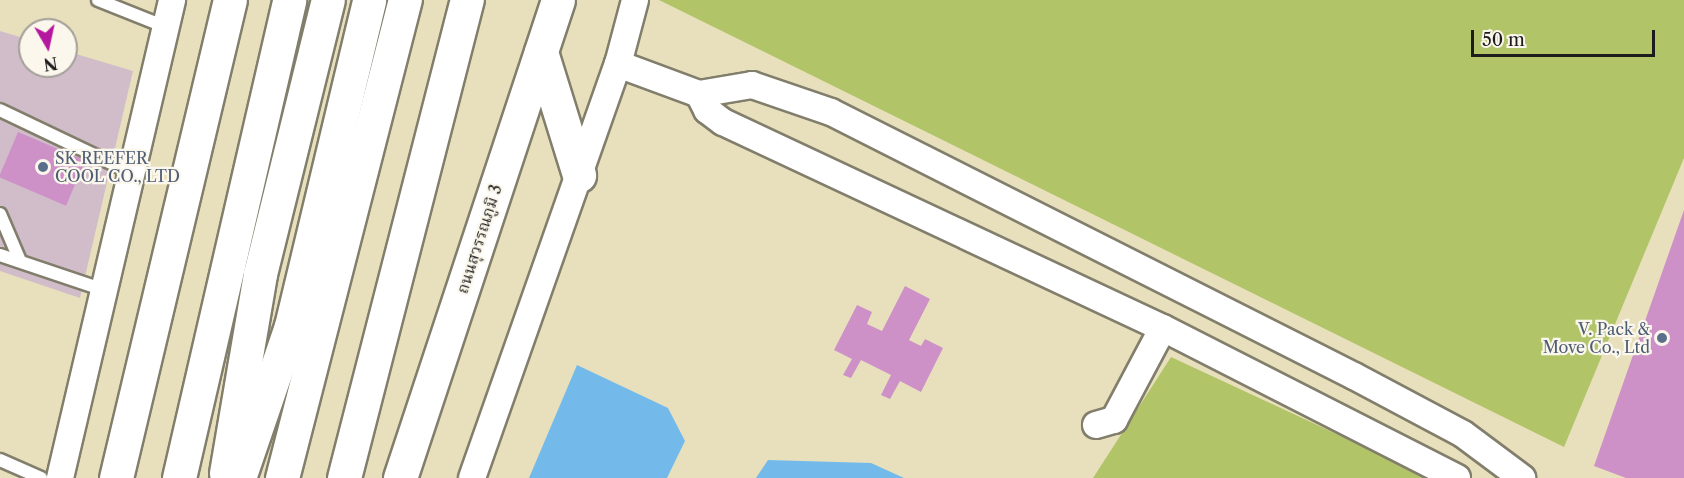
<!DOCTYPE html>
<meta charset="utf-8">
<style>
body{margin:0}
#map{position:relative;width:1684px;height:478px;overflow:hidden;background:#e8e0bc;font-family:"Libre Caslon Text","Noto Serif Thai",serif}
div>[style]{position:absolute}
.industrial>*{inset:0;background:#d1bdc9}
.green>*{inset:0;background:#b1c468}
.water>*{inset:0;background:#73baeb}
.building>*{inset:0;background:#cd91c7;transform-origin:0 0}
.roads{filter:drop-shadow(2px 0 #827e6c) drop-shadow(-2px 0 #827e6c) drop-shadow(0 2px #827e6c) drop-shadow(0 -2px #827e6c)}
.lane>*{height:12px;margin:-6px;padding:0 6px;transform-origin:6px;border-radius:6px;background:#fff}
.street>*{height:26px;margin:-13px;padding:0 13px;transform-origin:13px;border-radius:13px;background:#fff}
.secondary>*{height:33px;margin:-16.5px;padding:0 16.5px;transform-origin:16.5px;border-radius:16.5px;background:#fff}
.highway>*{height:33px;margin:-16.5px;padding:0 16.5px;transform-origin:16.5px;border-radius:16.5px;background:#fff}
.dots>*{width:16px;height:16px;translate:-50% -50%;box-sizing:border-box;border:3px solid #fbf7ec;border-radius:50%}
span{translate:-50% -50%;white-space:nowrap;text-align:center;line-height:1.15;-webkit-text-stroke:4.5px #fbf7ec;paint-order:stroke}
.service-label{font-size:16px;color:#4e5e75}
.left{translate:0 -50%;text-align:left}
.right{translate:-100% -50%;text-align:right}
.street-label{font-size:16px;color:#1c1c1c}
.north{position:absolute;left:18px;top:18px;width:60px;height:60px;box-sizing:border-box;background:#fbf7ec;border:2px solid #a29f99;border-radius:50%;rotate:171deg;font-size:16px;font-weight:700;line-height:24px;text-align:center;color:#1c1c1c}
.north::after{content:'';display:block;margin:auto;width:21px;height:27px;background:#b5179e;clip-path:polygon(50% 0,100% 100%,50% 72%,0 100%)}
.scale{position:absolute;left:1471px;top:30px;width:184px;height:27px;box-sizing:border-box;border:3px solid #1c1c1c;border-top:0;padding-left:8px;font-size:18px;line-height:21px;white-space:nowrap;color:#1c1c1c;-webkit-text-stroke:4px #fbf7ec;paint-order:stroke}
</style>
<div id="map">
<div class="industrial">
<i style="clip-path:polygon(0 31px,30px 40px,30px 66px,66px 66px,66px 51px,133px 71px,80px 298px,0 271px)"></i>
</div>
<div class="green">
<i style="clip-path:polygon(659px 0,1684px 0,1684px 158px,1564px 447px)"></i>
<i style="clip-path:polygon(1171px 357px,1431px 478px,1093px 478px)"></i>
</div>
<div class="water">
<i style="clip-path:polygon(577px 365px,668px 408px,685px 441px,667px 478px,529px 478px)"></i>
<i style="clip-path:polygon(768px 460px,871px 463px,904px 478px,756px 478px)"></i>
</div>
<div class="building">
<i style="left:18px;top:132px;width:73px;height:49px;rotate:23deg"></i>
<i style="clip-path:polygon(1684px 210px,1684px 478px,1626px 478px,1594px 466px)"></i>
<i style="clip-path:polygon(905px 286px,930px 299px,909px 340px,921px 346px,925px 339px,943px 348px,921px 392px,900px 381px,890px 399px,881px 395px,891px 375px,861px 360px,851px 378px,843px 375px,852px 359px,834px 350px,857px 305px,872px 312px,867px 324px,882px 331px)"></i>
</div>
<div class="roads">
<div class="lane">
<i style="left:98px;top:0;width:73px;rotate:21.7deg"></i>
<i style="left:0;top:110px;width:148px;rotate:25.5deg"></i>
<i style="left:0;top:214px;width:51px;rotate:66.9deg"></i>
<i style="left:0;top:255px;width:113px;rotate:18.6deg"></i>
<i style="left:0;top:460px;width:45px;rotate:23.7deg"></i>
</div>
<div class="street">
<i style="left:618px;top:64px;width:86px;rotate:20.3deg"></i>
<i style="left:699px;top:94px;width:54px;rotate:-9.6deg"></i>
<i style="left:752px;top:85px;width:83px;rotate:18.9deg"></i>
<i style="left:831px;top:112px;width:586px;rotate:26.78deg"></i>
<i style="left:1354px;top:376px;width:123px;rotate:28deg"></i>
<i style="left:1463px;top:434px;width:74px;rotate:36.7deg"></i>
<i style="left:699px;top:94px;width:18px;rotate:63deg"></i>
<i style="left:707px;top:110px;width:20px;rotate:37deg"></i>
<i style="left:723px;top:122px;width:486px;rotate:25.1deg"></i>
<i style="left:1163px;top:328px;width:330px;rotate:27deg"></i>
<i style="left:1096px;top:425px;width:19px;rotate:-16deg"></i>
<i style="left:1114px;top:420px;width:104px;rotate:-62deg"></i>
<i style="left:60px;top:478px;width:491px;rotate:-76.8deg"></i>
<i style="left:472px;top:478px;width:439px;rotate:-70.6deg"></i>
<i style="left:618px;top:64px;width:66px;rotate:-75.1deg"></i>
</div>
<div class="secondary">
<i style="left:541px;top:52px;width:129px;rotate:72.8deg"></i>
<i style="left:116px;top:478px;width:491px;rotate:-76.6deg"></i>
<i style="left:179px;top:478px;width:490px;rotate:-77deg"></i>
<i style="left:400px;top:478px;width:503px;rotate:-71.71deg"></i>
</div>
<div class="highway">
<i style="left:226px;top:473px;width:202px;rotate:-80.3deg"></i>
<i style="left:260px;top:274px;width:282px;rotate:-76.1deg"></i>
<i style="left:239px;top:478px;width:161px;rotate:-71.1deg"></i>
<i style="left:291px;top:326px;width:335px;rotate:-76.5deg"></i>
<i style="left:282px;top:478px;width:494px;rotate:-75.6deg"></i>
<i style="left:344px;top:478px;width:494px;rotate:-75.6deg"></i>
</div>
</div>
<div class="dots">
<i style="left:43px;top:167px;background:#5c6f8a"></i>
<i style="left:1662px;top:338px;background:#5c6f8a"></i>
</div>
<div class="service-label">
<span class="left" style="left:55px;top:167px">SK REEFER<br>COOL CO., LTD</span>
<span class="right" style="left:1650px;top:338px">V. Pack &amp;<br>Move Co., Ltd</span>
</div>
<div class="street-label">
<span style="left:479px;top:239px;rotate:-72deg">ถนนสุวรรณภูมิ 3</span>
</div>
<div class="north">N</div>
<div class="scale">50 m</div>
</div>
